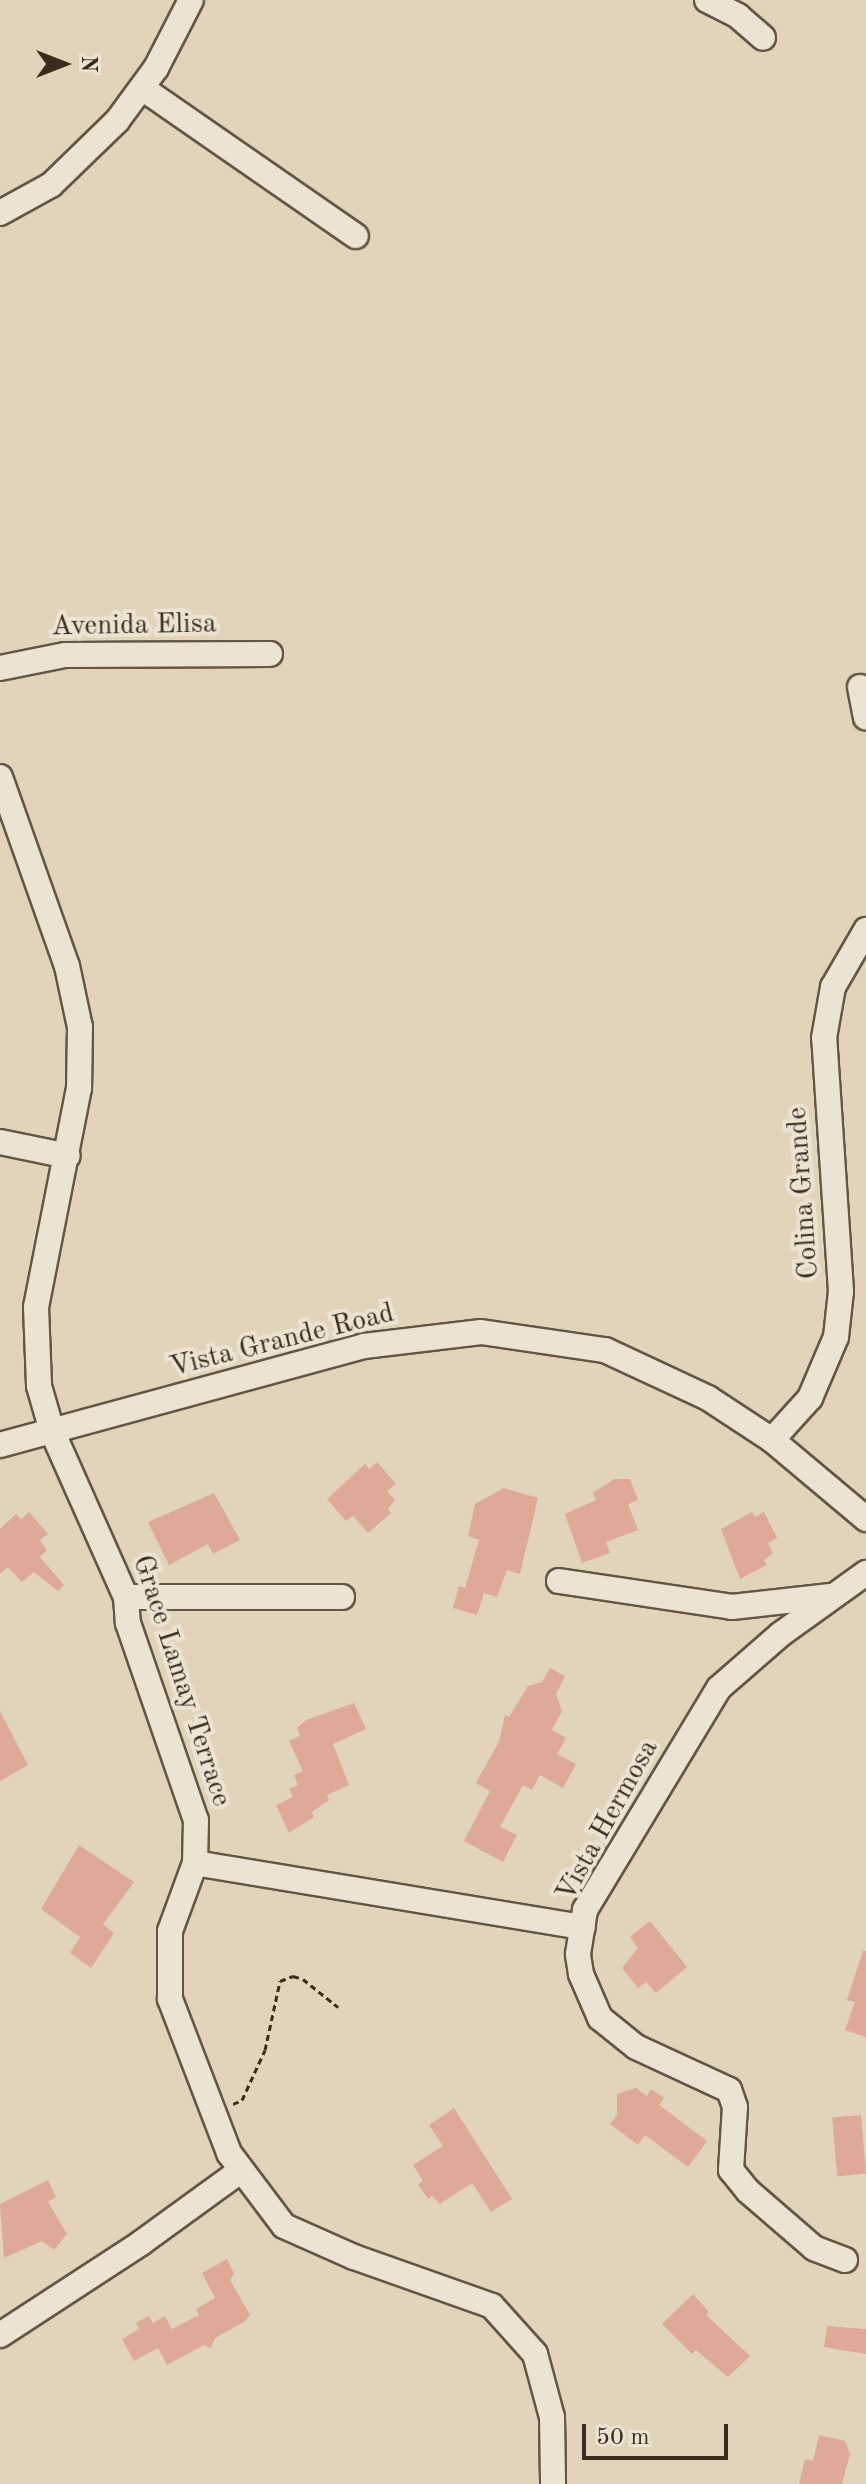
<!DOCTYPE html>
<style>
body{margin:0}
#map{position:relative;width:866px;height:2484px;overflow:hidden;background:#e2d4bb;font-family:"Old Standard TT",serif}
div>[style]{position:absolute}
.building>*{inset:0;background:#dea996;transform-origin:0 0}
.path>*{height:3px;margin-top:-1.5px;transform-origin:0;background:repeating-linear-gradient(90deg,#392c1c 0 6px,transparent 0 10px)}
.roads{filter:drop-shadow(2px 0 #635644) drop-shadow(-2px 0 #635644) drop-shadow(0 2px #635644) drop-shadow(0 -2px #635644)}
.minor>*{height:24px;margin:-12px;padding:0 12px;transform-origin:12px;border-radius:12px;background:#ece3d3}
span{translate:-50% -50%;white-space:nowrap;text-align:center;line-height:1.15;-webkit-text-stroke:8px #ece3d3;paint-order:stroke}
.street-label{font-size:28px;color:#392c1c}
.north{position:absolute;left:24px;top:24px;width:80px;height:80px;-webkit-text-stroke:6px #ece3d3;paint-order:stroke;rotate:90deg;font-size:22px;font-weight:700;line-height:32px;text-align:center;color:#392c1c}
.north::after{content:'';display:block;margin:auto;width:28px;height:36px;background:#392c1c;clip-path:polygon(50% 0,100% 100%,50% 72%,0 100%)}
.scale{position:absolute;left:582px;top:2424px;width:146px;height:36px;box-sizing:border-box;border:4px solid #392c1c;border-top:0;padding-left:10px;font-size:24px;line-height:28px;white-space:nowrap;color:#392c1c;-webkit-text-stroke:6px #ece3d3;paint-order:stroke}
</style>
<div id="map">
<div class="building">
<i style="clip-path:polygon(377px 1462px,396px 1484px,387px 1491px,395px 1500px,388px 1509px,391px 1513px,368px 1533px,353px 1516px,346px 1521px,327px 1499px,365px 1464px,369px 1469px)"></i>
<i style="clip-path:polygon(614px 1479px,630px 1479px,638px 1500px,628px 1504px,638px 1530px,606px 1542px,610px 1553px,582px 1563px,565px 1514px,596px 1500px,593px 1493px)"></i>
<i style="clip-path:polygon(504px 1488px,538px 1498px,520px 1574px,507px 1570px,497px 1597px,484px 1593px,477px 1615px,453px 1608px,459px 1586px,465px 1588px,479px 1540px,468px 1536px,475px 1504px)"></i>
<i style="clip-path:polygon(214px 1493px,240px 1540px,213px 1554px,208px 1544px,169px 1565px,148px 1522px)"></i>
<i style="clip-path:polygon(29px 1512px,48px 1534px,40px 1540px,47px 1550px,40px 1557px,64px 1585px,58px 1591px,34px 1572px,22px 1582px,8px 1567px,0 1574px,0 1529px,16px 1514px,21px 1519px)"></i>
<i style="clip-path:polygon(752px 1512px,755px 1517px,764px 1512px,777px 1538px,768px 1543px,773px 1553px,764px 1560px,767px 1565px,740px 1579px,721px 1529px)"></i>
<i style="clip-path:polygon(550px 1668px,565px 1676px,556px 1694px,562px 1711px,552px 1730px,566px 1738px,557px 1754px,576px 1764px,563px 1788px,540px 1775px,532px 1790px,523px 1785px,500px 1827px,517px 1835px,503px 1862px,464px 1841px,490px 1791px,476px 1783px,499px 1742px,505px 1715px,509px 1717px,528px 1686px,542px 1682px)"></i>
<i style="clip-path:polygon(354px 1703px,366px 1729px,333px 1744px,349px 1785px,327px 1795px,329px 1800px,312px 1812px,314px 1817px,289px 1833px,276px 1805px,293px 1797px,289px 1789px,298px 1785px,294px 1775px,303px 1771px,289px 1741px,300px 1736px,297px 1728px,306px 1720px)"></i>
<i style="clip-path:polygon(0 1711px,28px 1765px,0 1781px)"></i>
<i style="clip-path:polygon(79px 1845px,134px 1882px,103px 1924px,114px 1933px,91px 1968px,70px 1953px,80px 1937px,41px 1909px)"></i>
<i style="clip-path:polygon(650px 1921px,687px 1967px,656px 1993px,646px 1982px,638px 1988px,622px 1968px,638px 1948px,630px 1937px)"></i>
<i style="clip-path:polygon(863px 1951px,866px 1951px,866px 2037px,845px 2030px,855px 2002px,847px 2000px)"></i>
<i style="clip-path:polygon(636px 2088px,647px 2096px,651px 2089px,664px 2098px,659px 2105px,707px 2141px,688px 2167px,645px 2135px,638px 2145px,610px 2124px,617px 2115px,617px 2094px)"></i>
<i style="clip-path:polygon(454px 2108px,512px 2199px,491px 2212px,472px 2183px,440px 2204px,432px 2196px,428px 2199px,418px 2184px,423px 2181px,413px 2165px,443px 2146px,429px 2125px)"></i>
<i style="left:861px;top:2115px;width:59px;height:29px;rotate:85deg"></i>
<i style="clip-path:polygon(48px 2180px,56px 2197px,48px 2202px,67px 2234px,54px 2250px,42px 2241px,4px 2258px,0 2204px)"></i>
<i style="clip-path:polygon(227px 2259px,234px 2274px,230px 2280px,250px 2315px,244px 2322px,215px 2338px,211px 2348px,204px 2345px,167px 2365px,158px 2348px,134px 2361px,122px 2339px,139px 2329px,136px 2323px,149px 2316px,153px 2323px,165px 2316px,172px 2329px,199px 2315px,196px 2309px,215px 2298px,202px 2273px)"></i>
<i style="clip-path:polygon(693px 2294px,709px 2312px,706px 2315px,750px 2356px,728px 2377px,696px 2350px,692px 2354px,662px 2324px)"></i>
<i style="clip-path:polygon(827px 2326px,866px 2329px,866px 2354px,824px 2347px)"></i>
<i style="clip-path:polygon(819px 2435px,845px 2441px,850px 2454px,842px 2484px,799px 2484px,805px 2459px,813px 2461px)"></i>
</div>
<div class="path">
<i style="left:233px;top:2104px;width:10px;rotate:-24deg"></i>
<i style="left:242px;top:2100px;width:55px;rotate:-65.3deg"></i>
<i style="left:265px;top:2050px;width:71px;rotate:-77.7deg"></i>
<i style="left:280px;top:1981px;width:14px;rotate:-21deg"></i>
<i style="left:293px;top:1976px;width:10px;rotate:17deg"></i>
<i style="left:303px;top:1979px;width:45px;rotate:38.7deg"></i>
</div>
<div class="roads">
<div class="minor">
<i style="left:707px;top:0;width:35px;rotate:27deg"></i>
<i style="left:738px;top:16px;width:33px;rotate:41deg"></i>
<i style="left:142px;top:88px;width:260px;rotate:34.7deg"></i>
<i style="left:0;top:213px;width:58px;rotate:-28.8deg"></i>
<i style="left:51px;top:185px;width:92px;rotate:-44.1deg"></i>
<i style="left:117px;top:121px;width:66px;rotate:-53.7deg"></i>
<i style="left:156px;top:68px;width:76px;rotate:-62.8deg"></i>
<i style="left:0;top:668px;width:66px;rotate:-11.3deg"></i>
<i style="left:65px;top:655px;width:205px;rotate:-0.3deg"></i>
<i style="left:860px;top:687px;width:31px;rotate:79deg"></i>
<i style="left:0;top:777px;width:201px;rotate:70.5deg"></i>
<i style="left:67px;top:966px;width:62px;rotate:78deg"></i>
<i style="left:80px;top:1027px;width:61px;rotate:90.9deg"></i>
<i style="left:79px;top:1088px;width:223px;rotate:101.1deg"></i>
<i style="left:36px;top:1307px;width:79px;rotate:87.8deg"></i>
<i style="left:39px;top:1386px;width:47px;rotate:73.9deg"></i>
<i style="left:52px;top:1431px;width:182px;rotate:66deg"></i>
<i style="left:126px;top:1597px;width:26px;rotate:86deg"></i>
<i style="left:128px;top:1623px;width:208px;rotate:71deg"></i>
<i style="left:196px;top:1820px;width:43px;rotate:91.3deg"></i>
<i style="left:195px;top:1863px;width:72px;rotate:110.2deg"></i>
<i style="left:170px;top:1931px;width:68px;rotate:90deg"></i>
<i style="left:170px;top:1999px;width:165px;rotate:69deg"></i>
<i style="left:229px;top:2153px;width:91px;rotate:53deg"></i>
<i style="left:284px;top:2226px;width:77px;rotate:23.9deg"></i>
<i style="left:354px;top:2257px;width:146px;rotate:19.5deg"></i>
<i style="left:492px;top:2306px;width:64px;rotate:48.1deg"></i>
<i style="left:535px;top:2354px;width:65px;rotate:74.9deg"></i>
<i style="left:552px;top:2417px;width:67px;rotate:89.1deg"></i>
<i style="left:0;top:1142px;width:69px;rotate:11.6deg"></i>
<i style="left:772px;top:1440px;width:57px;rotate:-47.9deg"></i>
<i style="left:810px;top:1398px;width:66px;rotate:-66.9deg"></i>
<i style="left:836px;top:1337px;width:46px;rotate:-83.8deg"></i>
<i style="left:841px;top:1291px;width:254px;rotate:-93.8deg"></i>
<i style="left:824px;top:1038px;width:52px;rotate:-80deg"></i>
<i style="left:833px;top:987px;width:66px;rotate:-59.9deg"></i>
<i style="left:0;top:1445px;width:377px;rotate:-15.2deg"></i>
<i style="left:364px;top:1346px;width:118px;rotate:-6.8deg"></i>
<i style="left:481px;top:1332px;width:125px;rotate:8.3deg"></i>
<i style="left:605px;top:1350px;width:114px;rotate:25deg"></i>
<i style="left:708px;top:1398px;width:77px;rotate:33.3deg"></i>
<i style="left:772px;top:1440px;width:123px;rotate:40deg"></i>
<i style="left:559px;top:1581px;width:175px;rotate:8.5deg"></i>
<i style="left:732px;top:1607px;width:99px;rotate:-6.4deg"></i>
<i style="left:126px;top:1597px;width:216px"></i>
<i style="left:195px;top:1863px;width:393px;rotate:9.4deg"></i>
<i style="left:845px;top:2260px;width:33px;rotate:-159deg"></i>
<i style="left:814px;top:2248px;width:87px;rotate:-139.2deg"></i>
<i style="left:748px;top:2191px;width:27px;rotate:-129deg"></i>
<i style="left:731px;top:2170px;width:63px;rotate:-86.4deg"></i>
<i style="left:735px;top:2107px;width:18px;rotate:-109deg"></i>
<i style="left:729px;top:2090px;width:102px;rotate:-155.2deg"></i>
<i style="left:636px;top:2047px;width:46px;rotate:-141.1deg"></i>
<i style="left:600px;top:2018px;width:48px;rotate:-113.4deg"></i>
<i style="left:581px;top:1974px;width:20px;rotate:-99deg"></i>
<i style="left:578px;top:1954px;width:45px;rotate:-81deg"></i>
<i style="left:585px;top:1910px;width:259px;rotate:-58.9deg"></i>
<i style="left:719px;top:1688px;width:82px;rotate:-41.1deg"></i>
<i style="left:781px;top:1634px;width:105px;rotate:-35.7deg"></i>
<i style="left:0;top:2335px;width:168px;rotate:-33.1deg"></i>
<i style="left:141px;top:2243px;width:122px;rotate:-36deg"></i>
</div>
</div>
<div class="street-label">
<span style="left:134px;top:626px;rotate:-1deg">Avenida Elisa</span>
<span style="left:804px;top:1193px;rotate:-94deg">Colina Grande</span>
<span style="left:282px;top:1341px;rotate:-14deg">Vista Grande Road</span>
<span style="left:181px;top:1681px;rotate:72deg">Grace Lamay Terrace</span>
<span style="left:608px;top:1821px;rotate:-61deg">Vista Hermosa</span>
</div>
<div class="north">N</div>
<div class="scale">50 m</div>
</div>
